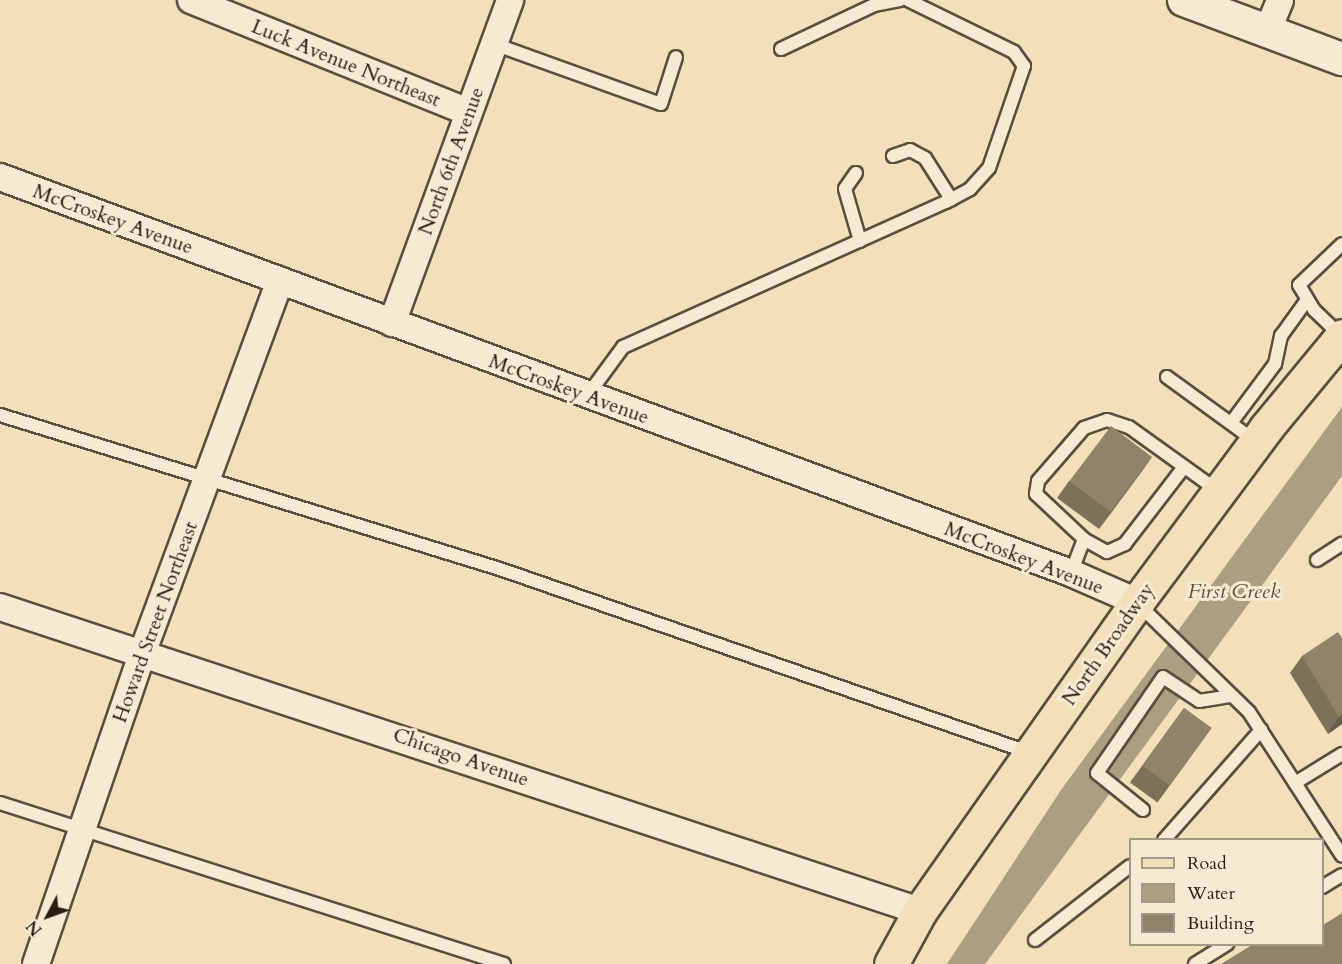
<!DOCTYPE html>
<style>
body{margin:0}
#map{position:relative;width:1342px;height:964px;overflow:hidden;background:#f1e0b9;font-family:Cardo,serif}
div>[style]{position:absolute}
.water>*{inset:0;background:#ad9e81}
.roads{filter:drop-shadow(2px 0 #5b4e3c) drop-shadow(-2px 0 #5b4e3c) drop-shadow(0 2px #5b4e3c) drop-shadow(0 -2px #5b4e3c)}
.service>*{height:12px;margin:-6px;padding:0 6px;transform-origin:6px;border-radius:6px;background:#f6ebd2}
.minor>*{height:26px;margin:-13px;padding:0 13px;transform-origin:13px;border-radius:13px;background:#f6ebd2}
.tertiary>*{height:32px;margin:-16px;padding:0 16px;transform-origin:16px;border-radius:16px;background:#f6ebd2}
.primary>*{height:33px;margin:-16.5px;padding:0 16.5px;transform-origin:16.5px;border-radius:16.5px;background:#f1e0b9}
.wall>*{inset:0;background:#7d715a;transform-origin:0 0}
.shaded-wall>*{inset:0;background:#665c4a}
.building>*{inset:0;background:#918369;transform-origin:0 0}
span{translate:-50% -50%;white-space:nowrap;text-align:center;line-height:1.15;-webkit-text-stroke:6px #f6ebd2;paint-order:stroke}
.street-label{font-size:20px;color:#291e13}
.water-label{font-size:21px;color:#5e513f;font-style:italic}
.legend{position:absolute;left:1129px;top:838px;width:195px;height:108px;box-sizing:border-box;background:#f6ebd2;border:2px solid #a49986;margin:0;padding:8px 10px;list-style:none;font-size:18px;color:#291e13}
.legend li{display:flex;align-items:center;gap:12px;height:30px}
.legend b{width:30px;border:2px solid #a49986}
.north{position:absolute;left:18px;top:886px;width:60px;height:60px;-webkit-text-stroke:4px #f6ebd2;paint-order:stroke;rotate:229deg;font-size:16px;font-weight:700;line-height:24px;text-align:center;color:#291e13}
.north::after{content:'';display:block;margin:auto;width:21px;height:27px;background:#291e13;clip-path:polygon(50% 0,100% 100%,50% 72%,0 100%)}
</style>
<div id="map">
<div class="water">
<i style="clip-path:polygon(1342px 407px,1342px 476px,985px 964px,947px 964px,1061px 790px)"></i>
</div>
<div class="roads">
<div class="service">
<i style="left:494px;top:44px;width:177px;rotate:19.8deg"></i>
<i style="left:661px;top:104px;width:49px;rotate:-72.3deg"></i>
<i style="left:781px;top:49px;width:103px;rotate:-25.3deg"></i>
<i style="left:874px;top:5px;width:26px;rotate:-11deg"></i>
<i style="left:893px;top:156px;width:18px;rotate:-19deg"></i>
<i style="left:910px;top:150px;width:17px;rotate:28deg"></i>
<i style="left:925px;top:158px;width:49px;rotate:57.6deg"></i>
<i style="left:856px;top:173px;width:19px;rotate:125deg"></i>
<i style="left:845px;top:189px;width:54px;rotate:73.9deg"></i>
<i style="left:1340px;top:335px;width:36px;rotate:-136deg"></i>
<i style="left:1314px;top:310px;width:29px;rotate:-121deg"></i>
<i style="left:1299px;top:285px;width:59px;rotate:-43.6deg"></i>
<i style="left:1167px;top:377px;width:109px;rotate:36deg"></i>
<i style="left:587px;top:396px;width:61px;rotate:-53.7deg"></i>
<i style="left:623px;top:347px;width:354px;rotate:-24.2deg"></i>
<i style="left:946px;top:202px;width:27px;rotate:-28deg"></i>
<i style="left:970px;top:189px;width:28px;rotate:-48deg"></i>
<i style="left:989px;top:168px;width:108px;rotate:-71.1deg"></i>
<i style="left:1024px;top:66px;width:17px;rotate:-126deg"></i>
<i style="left:1014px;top:52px;width:118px;rotate:-153.9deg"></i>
<i style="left:0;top:415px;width:523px;rotate:17.12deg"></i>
<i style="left:500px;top:569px;width:559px;rotate:19.12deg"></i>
<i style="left:1231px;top:423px;width:74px;rotate:-53.3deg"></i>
<i style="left:1275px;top:364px;width:29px;rotate:-78deg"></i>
<i style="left:1281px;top:336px;width:44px;rotate:-54.2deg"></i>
<i style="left:1184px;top:467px;width:97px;rotate:127.5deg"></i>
<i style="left:1125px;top:544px;width:20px;rotate:156deg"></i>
<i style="left:1107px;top:552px;width:26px;rotate:-151deg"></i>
<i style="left:1084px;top:539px;width:66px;rotate:-136.8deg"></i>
<i style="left:1036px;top:494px;width:13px;rotate:-81deg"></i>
<i style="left:1038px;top:481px;width:70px;rotate:-49deg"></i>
<i style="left:1084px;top:428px;width:24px;rotate:-19deg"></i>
<i style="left:1107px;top:420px;width:23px;rotate:18deg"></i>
<i style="left:1129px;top:427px;width:110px;rotate:35.7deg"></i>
<i style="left:1317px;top:560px;width:30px;rotate:-33deg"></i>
<i style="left:1071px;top:573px;width:36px;rotate:-69deg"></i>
<i style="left:1137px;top:603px;width:156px;rotate:44.2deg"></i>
<i style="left:1249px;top:712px;width:171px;rotate:57.1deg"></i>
<i style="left:1295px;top:783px;width:55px;rotate:-31.7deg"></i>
<i style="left:0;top:803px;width:529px;rotate:17.72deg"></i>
<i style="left:1143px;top:810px;width:59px;rotate:-141.2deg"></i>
<i style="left:1097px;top:773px;width:116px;rotate:-55.5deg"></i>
<i style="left:1163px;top:677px;width:43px;rotate:33.7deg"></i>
<i style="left:1199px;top:701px;width:33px;rotate:-9deg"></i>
<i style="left:1164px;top:840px;width:147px;rotate:-48.6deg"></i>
<i style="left:1322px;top:887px;width:23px;rotate:-31deg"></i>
<i style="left:1035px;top:940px;width:120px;rotate:-37.9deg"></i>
<i style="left:1195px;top:964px;width:38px;rotate:-32deg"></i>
</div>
<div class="minor">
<i style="left:191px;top:0;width:299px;rotate:22deg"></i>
<i style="left:1268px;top:30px;width:32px;rotate:-68deg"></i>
<i style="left:0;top:177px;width:1142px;rotate:20.29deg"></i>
<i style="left:1071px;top:573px;width:72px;rotate:23.7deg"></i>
<i style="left:392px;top:323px;width:344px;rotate:-69.9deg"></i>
<i style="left:0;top:607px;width:969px;rotate:18.29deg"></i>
<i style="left:36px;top:964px;width:331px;rotate:-71.1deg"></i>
<i style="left:143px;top:651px;width:395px;rotate:-69.7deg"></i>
</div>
<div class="tertiary">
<i style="left:1184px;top:0;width:169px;rotate:20.5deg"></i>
</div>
<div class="primary">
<i style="left:891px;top:964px;width:60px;rotate:-61.3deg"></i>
<i style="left:920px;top:911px;width:378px;rotate:-54.9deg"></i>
<i style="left:1137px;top:602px;width:217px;rotate:-53.4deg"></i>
<i style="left:1266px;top:428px;width:119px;rotate:-50.4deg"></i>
</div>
</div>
<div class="wall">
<i style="clip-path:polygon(1152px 457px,1099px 529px,1057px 498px,1069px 481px)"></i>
<i style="clip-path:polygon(1342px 638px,1342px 724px,1328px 734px,1290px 673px,1302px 656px)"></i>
<i style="left:1184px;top:708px;width:34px;height:92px;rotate:36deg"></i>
</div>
<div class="shaded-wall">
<i style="clip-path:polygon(1152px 457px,1140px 474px,1099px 529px,1111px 512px)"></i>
<i style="clip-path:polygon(1342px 715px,1342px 724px,1328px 734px,1339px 717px)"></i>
</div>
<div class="building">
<i style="left:1111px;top:426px;width:51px;height:69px;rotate:37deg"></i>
<i style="clip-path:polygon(1338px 632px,1342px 638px,1342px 715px,1339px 717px,1302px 656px)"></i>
<i style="left:1184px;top:708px;width:34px;height:71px;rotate:36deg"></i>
<i style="clip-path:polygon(1342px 913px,1342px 964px,1221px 964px,1252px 945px,1323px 945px,1323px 925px)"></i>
</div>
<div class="street-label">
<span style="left:346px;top:63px;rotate:22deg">Luck Avenue Northeast</span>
<span style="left:451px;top:161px;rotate:-70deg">North 6th Avenue</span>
<span style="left:113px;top:219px;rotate:20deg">McCroskey Avenue</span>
<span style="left:569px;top:389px;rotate:20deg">McCroskey Avenue</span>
<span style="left:1024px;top:558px;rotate:21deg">McCroskey Avenue</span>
<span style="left:155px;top:622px;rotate:-70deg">Howard Street Northeast</span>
<span style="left:1108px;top:644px;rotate:-55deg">North Broadway</span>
<span style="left:461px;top:757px;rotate:19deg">Chicago Avenue</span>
</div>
<div class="water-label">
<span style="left:1234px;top:592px">First Creek</span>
</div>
<ul class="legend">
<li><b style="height:8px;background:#f1e0b9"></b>Road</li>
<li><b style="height:16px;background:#ad9e81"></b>Water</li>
<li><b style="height:16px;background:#918369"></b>Building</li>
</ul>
<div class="north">N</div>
</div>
